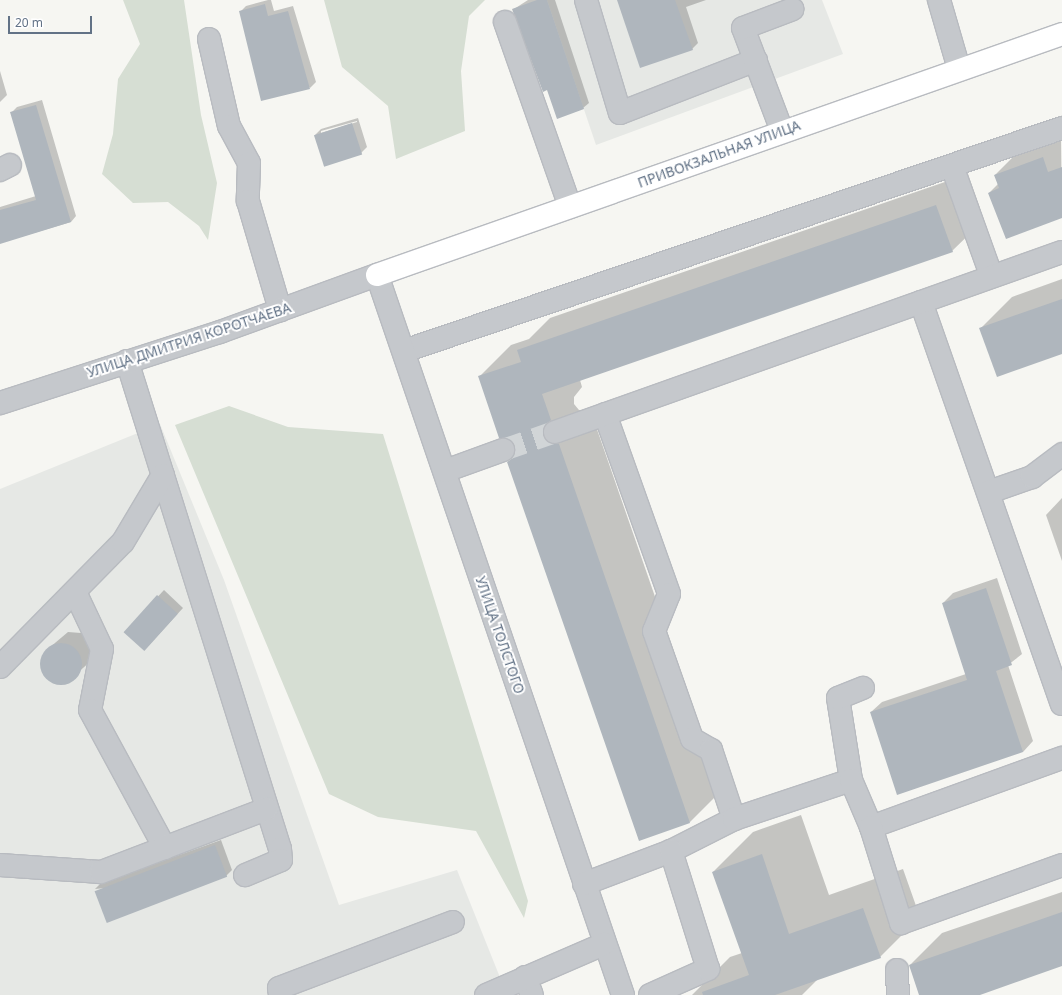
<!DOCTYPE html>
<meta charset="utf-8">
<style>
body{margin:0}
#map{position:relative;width:1062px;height:995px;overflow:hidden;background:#f6f6f2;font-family:"Noto Sans",sans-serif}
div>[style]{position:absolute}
.built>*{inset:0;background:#e6e8e5}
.green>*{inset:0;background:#d6ded3}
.shadow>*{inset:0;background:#0003}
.building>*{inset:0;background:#afb6bd;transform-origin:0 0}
.round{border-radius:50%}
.minor-tunnel>*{height:22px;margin-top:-11px;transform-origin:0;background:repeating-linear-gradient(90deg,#d1d5d7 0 22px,transparent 0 33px)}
.roads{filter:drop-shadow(1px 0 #b8bbc0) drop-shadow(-1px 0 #b8bbc0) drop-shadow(0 1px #b8bbc0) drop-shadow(0 -1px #b8bbc0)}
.minor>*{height:22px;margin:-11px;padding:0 11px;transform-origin:11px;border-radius:11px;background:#c5c8cc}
.major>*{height:22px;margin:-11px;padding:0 11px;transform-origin:11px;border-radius:11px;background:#fff}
span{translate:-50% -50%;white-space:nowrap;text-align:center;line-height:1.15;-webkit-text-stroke:4px #fff;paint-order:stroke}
.street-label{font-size:14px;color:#627286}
.scale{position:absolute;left:8px;top:16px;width:84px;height:18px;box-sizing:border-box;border:2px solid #627286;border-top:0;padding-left:5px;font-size:12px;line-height:14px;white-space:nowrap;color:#627286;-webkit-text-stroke:3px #fff;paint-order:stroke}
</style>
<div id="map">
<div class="built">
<i style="clip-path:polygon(547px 0,822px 0,843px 54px,596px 145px)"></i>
<i style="clip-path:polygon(160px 424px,224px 580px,339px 905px,457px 870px,507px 995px,0 995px,0 489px)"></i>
</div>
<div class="green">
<i style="clip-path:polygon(123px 0,184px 0,201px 115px,217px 183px,208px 240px,199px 226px,168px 202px,133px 203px,102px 174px,113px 134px,118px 79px,140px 44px)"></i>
<i style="clip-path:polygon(324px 0,485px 0,469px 16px,461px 71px,465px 131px,396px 159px,388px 106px,342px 67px)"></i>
<i style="clip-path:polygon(229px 406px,288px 427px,383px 434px,528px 901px,524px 918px,476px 831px,378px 817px,329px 794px,175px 425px)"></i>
</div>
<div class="shadow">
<i style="clip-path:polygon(268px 0,271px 0,274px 11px,293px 6px,316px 82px,310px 88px,240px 12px,246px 6px)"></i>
<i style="clip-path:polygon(528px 0,555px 0,589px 103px,583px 108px,514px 9px)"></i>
<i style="clip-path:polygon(618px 0,706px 0,686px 7px,698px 43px,692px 49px)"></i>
<i style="clip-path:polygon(0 71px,7px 95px,0 102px)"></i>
<i style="clip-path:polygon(42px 100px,76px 216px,71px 222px,0 243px,0 207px,36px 196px,11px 113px,17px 107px)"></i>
<i style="clip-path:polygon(evenodd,358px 118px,367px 147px,361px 153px,315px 135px,321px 129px,358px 118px,357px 121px,357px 122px,321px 133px,321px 131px,357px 121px)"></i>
<i style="clip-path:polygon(1061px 139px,1062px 217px,989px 193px,998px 184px,995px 175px,1013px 157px)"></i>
<i style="clip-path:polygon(968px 174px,984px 220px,952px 251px,580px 380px,582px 387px,574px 397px,574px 404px,579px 410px,591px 412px,722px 790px,690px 822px,639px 839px,509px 462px,514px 457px,516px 446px,479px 377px,511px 345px,529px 339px,550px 318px)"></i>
<i style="clip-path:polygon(1062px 279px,1062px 353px,980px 329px,1012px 297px)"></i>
<i style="clip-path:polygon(1062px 498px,1062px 561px,1046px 515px)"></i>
<i style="clip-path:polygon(997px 578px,1022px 654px,1008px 665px,1033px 741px,1023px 752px,871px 712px,882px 702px,966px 674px,943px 603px,953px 593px)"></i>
<i style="clip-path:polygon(164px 590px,183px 608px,150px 644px,125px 632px)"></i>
<i style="clip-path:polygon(68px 632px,81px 633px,91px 642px,92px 660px,65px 684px,53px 682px,44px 673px,42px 660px,49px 648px)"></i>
<i style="clip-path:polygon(801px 815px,829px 895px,903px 869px,920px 917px,880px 957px,818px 979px,802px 995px,692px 995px,730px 957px,742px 953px,713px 872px,753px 832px)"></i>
<i style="clip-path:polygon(221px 840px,232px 870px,226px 876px,95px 889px,101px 883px)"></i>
<i style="clip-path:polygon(1062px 892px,1062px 965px,977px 995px,920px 995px,910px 965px,942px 933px)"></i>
</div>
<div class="building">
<i style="clip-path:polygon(537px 0,547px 0,584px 109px,557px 119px,547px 90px,543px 92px,512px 9px)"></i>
<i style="clip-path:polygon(617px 0,675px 0,693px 50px,640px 68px)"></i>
<i style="clip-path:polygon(265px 4px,268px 16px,288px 11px,310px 89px,261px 101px,239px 11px)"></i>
<i style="clip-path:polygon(36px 105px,71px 222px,0 244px,0 210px,36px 200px,10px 112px)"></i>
<i style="left:352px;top:123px;width:33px;height:40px;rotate:72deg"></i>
<i style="clip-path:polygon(1043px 157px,1048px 172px,1062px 167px,1062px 218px,1006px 239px,988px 193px,999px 188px,994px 175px)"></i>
<i style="clip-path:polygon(936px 205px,953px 252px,542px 394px,551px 420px,543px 429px,543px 436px,547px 442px,559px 444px,690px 823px,639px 841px,507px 462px,513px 458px,515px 446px,511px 440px,499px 438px,478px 376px,521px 362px,517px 350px)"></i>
<i style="clip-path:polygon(1062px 299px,1062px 354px,997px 377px,979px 328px)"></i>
<i style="clip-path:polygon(986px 588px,1012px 665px,996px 671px,1023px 752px,897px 795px,870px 712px,967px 680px,942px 603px)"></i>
<i style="left:157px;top:595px;width:28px;height:50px;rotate:42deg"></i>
<i class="round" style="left:40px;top:643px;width:42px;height:42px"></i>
<i style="left:215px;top:845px;width:34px;height:129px;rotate:69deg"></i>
<i style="clip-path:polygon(762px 854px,789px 934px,863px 908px,881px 958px,775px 995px,703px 995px,702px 992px,749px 975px,712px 872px)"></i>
<i style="clip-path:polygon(1062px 912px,1062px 966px,980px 995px,919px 995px,909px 965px)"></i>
</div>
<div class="minor-tunnel">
<i style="left:503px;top:450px;width:55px;rotate:-19.1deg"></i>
</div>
<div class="roads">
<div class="minor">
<i style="left:586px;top:0;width:118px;rotate:73.3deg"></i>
<i style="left:620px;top:113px;width:146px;rotate:-21.3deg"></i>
<i style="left:939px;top:0;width:72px;rotate:73.8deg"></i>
<i style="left:505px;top:22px;width:196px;rotate:70.6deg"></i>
<i style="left:209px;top:39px;width:89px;rotate:77.1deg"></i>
<i style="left:229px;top:126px;width:42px;rotate:61.6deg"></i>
<i style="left:249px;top:163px;width:38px;rotate:92deg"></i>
<i style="left:248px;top:201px;width:114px;rotate:73.6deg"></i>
<i style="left:782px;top:131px;width:110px;rotate:-110.7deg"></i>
<i style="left:743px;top:28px;width:53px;rotate:-20.8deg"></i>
<i style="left:952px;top:166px;width:116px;rotate:70.3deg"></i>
<i style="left:0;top:170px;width:11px;rotate:-27deg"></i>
<i style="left:921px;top:302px;width:426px;rotate:70.7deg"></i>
<i style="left:404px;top:351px;width:695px;rotate:-18.72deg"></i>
<i style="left:127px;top:361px;width:511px;rotate:72.59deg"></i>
<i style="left:280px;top:849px;width:11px;rotate:85deg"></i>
<i style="left:281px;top:860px;width:39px;rotate:157deg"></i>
<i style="left:0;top:403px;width:231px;rotate:-17.9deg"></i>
<i style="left:220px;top:332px;width:167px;rotate:-20deg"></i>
<i style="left:377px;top:275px;width:761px;rotate:71.14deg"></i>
<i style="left:605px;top:414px;width:191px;rotate:70.4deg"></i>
<i style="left:669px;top:594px;width:40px;rotate:112deg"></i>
<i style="left:654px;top:631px;width:114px;rotate:70.6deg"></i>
<i style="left:692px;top:739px;width:22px;rotate:30deg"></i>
<i style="left:711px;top:750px;width:73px;rotate:71.6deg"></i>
<i style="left:555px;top:432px;width:538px;rotate:-19.55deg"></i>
<i style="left:445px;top:471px;width:62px;rotate:-19.9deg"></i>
<i style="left:989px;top:492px;width:46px;rotate:-19.2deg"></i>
<i style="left:1032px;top:477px;width:38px;rotate:-37deg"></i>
<i style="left:75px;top:592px;width:63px;rotate:64.7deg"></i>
<i style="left:102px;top:649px;width:62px;rotate:101.1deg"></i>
<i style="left:90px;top:710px;width:157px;rotate:61.5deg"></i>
<i style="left:0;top:667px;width:175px;rotate:-45.5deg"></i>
<i style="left:123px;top:542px;width:78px;rotate:-59.2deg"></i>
<i style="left:851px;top:780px;width:83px;rotate:-99deg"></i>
<i style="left:838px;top:698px;width:27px;rotate:-22deg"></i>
<i style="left:871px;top:827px;width:203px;rotate:-19.9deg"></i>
<i style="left:0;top:865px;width:101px;rotate:4deg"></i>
<i style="left:101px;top:872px;width:177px;rotate:-20.9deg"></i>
<i style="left:584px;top:884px;width:93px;rotate:-20.8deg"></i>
<i style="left:671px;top:851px;width:71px;rotate:-26.9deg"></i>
<i style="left:734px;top:819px;width:123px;rotate:-18.4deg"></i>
<i style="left:851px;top:780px;width:51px;rotate:66.9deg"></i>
<i style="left:871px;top:827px;width:101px;rotate:72.6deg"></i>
<i style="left:901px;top:923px;width:171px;rotate:-19.8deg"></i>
<i style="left:897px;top:970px;width:25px;rotate:88deg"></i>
<i style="left:525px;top:977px;width:19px;rotate:69deg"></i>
<i style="left:280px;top:995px;width:7px;rotate:-98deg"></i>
<i style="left:279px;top:988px;width:186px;rotate:-20.8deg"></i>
<i style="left:486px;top:995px;width:129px;rotate:-23.4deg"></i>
<i style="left:650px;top:995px;width:64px;rotate:-24.1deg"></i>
<i style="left:708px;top:969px;width:124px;rotate:-107.4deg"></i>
</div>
<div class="major">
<i style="left:377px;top:275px;width:726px;rotate:-19.38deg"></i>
</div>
</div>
<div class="street-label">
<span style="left:719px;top:154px;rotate:-20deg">ПРИВОКЗАЛЬНАЯ УЛИЦА</span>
<span style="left:189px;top:340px;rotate:-18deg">УЛИЦА ДМИТРИЯ КОРОТЧАЕВА</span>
<span style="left:500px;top:635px;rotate:71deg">УЛИЦА ТОЛСТОГО</span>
</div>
<div class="scale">20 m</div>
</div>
